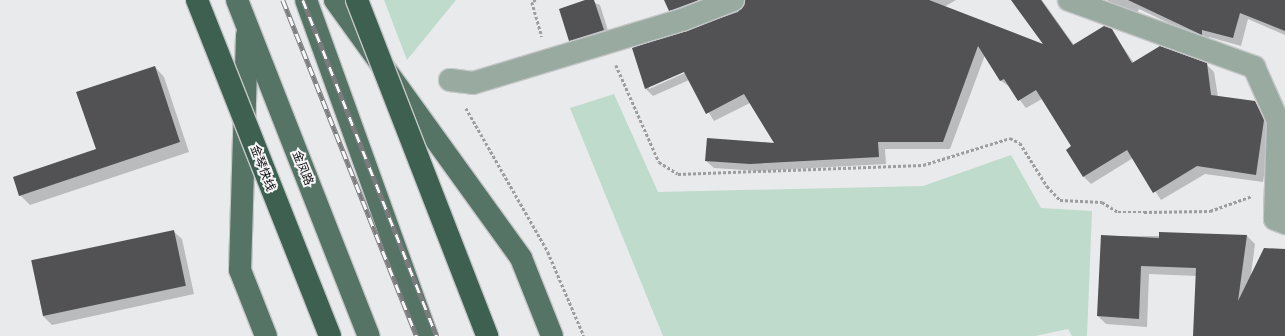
<!DOCTYPE html>
<meta charset="utf-8">
<style>
body{margin:0}
#map{position:relative;width:1285px;height:336px;overflow:hidden;background:#e9eaec;font-family:Barlow,"Noto Sans SC",sans-serif}
div>[style]{position:absolute}
.green>*{inset:0;background:#bedbcc}
.shadow>*{inset:0;background:#0003}
.building>*{inset:0;background:#525254;transform-origin:0 0}
.path>*{height:2.5px;margin-top:-1.25px;transform-origin:0;background:repeating-linear-gradient(90deg,#9c9d9f 0 3px,transparent 0 5px)}
.roads{filter:drop-shadow(1px 0 #c6c7c8) drop-shadow(-1px 0 #c6c7c8) drop-shadow(0 1px #c6c7c8) drop-shadow(0 -1px #c6c7c8)}
.minor>*{height:22px;margin:-11px;padding:0 11px;transform-origin:11px;border-radius:11px;background:#99aaa1}
.major>*{height:22px;margin:-11px;padding:0 11px;transform-origin:11px;border-radius:11px;background:#557465}
.rail>*{height:4.5px;margin-top:-2.25px;transform-origin:0;background:repeating-linear-gradient(90deg,#f7f7f9 0 9px,#7d7d7f 0 18px);box-sizing:border-box;border-block:1px solid #7d7d7f}
.bridges{filter:drop-shadow(1px 0 #c6c7c8) drop-shadow(-1px 0 #c6c7c8) drop-shadow(0 1px #c6c7c8) drop-shadow(0 -1px #c6c7c8)}
.highway-bridge>*{height:22px;margin:-11px;padding:0 11px;transform-origin:11px;border-radius:11px;background:#3d6050}
span{translate:-50% -50%;white-space:nowrap;text-align:center;line-height:1.15;-webkit-text-stroke:4px #f7f7f9;paint-order:stroke}
.street-label{font-size:12px;color:#0d0d0e}
</style>
<div id="map">
<div class="green">
<i style="clip-path:polygon(384px 0,456px 0,407px 60px)"></i>
<i style="clip-path:polygon(614px 94px,658px 192px,923px 186px,1011px 155px,1041px 208px,1092px 211px,1087px 336px,1072px 336px,1068px 329px,1035px 336px,663px 336px,570px 108px)"></i>
</div>
<div class="shadow">
<i style="clip-path:polygon(588px 0,600px 5px,610px 37px,577px 47px,570px 40px)"></i>
<i style="clip-path:polygon(665px 0,697px 0,701px 8px,677px 17px)"></i>
<i style="clip-path:polygon(evenodd,766px 0,956px 0,944px 7px,1046px 46px,1021px 0,1042px 0,1074px 45px,1111px 30px,1134px 63px,1206px 64px,1214px 72px,1218px 97px,1255px 102px,1271px 128px,1263px 182px,1205px 174px,1161px 200px,1133px 158px,1091px 184px,1084px 177px,1072px 147px,1042px 99px,1026px 108px,1010px 87px,1001px 81px,985px 55px,950px 149px,885px 149px,886px 164px,758px 171px,714px 168px,706px 161px,776px 144px,750px 103px,714px 121px,689px 80px,653px 96px,646px 89px,633px 49px,766px 0,688px 69px,689px 71px,649px 89px,649px 86px,688px 69px)"></i>
<i style="clip-path:polygon(1107px 0,1285px 0,1285px 35px,1248px 19px,1241px 46px,1209px 37px,1209px 42px,1139px 9px,1136px 15px,1115px 8px)"></i>
<i style="clip-path:polygon(155px 67px,164px 77px,189px 152px,30px 205px,20px 195px,97px 150px)"></i>
<i style="clip-path:polygon(173px 231px,182px 239px,194px 294px,52px 325px,43px 316px,32px 261px)"></i>
<i style="clip-path:polygon(1102px 236px,1247px 236px,1255px 244px,1251px 275px,1285px 250px,1285px 336px,1194px 336px,1197px 276px,1149px 274px,1147px 327px,1106px 324px,1098px 316px)"></i>
</div>
<div class="building">
<i style="clip-path:polygon(585px 0,594px 0,604px 30px,569px 41px,559px 9px)"></i>
<i style="clip-path:polygon(664px 0,699px 0,669px 11px)"></i>
<i style="clip-path:polygon(745px 0,929px 0,1043px 44px,1011px 0,1041px 0,1073px 45px,1104px 26px,1112px 29px,1132px 63px,1160px 46px,1207px 63px,1211px 95px,1255px 101px,1264px 120px,1256px 175px,1197px 166px,1153px 193px,1127px 150px,1083px 177px,1066px 150px,1071px 146px,1036px 90px,1018px 101px,1004px 79px,1000px 81px,978px 46px,943px 142px,878px 142px,879px 157px,750px 164px,705px 161px,707px 138px,774px 143px,744px 94px,706px 114px,684px 72px,645px 89px,632px 48px,738px 12px)"></i>
<i style="clip-path:polygon(1128px 0,1285px 0,1285px 31px,1240px 13px,1233px 38px,1202px 30px,1202px 35px)"></i>
<i style="clip-path:polygon(155px 66px,180px 142px,19px 196px,13px 177px,96px 149px,76px 92px)"></i>
<i style="left:174px;top:230px;width:57px;height:146px;rotate:78deg"></i>
<i style="clip-path:polygon(1159px 232px,1247px 235px,1238px 301px,1264px 248px,1285px 249px,1285px 336px,1193px 336px,1196px 268px,1141px 266px,1139px 319px,1097px 316px,1101px 235px,1159px 238px)"></i>
</div>
<div class="path">
<i style="left:536px;top:0;width:4px;rotate:153deg"></i>
<i style="left:532px;top:2px;width:36px;rotate:74deg"></i>
<i style="left:616px;top:65px;width:106px;rotate:66.1deg"></i>
<i style="left:659px;top:162px;width:22px;rotate:32deg"></i>
<i style="left:678px;top:174px;width:245px;rotate:-2.1deg"></i>
<i style="left:923px;top:165px;width:91px;rotate:-17.2deg"></i>
<i style="left:1010px;top:138px;width:11px;rotate:27deg"></i>
<i style="left:1020px;top:143px;width:51px;rotate:57.9deg"></i>
<i style="left:1047px;top:186px;width:19px;rotate:47deg"></i>
<i style="left:1060px;top:200px;width:42px;rotate:2.7deg"></i>
<i style="left:1102px;top:202px;width:19px;rotate:32deg"></i>
<i style="left:1118px;top:212px;width:26px"></i>
<i style="left:1144px;top:212px;width:66px;rotate:-0.9deg"></i>
<i style="left:1210px;top:211px;width:45px;rotate:-19.7deg"></i>
<i style="left:466px;top:108px;width:166px;rotate:60.3deg"></i>
<i style="left:548px;top:252px;width:91px;rotate:66.8deg"></i>
</div>
<div class="roads">
<div class="minor">
<i style="left:1069px;top:0;width:197px;rotate:19.9deg"></i>
<i style="left:1254px;top:67px;width:59px;rotate:66deg"></i>
<i style="left:1278px;top:121px;width:98px;rotate:91.8deg"></i>
<i style="left:1275px;top:219px;width:11px;rotate:22deg"></i>
<i style="left:450px;top:80px;width:23px;rotate:7deg"></i>
<i style="left:473px;top:83px;width:218px;rotate:-16.8deg"></i>
<i style="left:682px;top:20px;width:55px;rotate:-21.4deg"></i>
</div>
<div class="major">
<i style="left:237px;top:0;width:361px;rotate:68.6deg"></i>
<i style="left:306px;top:0;width:357px;rotate:70.2deg"></i>
<i style="left:335px;top:0;width:318px;rotate:54.2deg"></i>
<i style="left:521px;top:258px;width:84px;rotate:68.3deg"></i>
<i style="left:247px;top:35px;width:235px;rotate:91.7deg"></i>
<i style="left:240px;top:270px;width:71px;rotate:68.5deg"></i>
</div>
</div>
<div class="rail">
<i style="left:283px;top:0;width:362px;rotate:68.3deg"></i>
<i style="left:303px;top:0;width:362px;rotate:68.3deg"></i>
</div>
<div class="bridges">
<div class="highway-bridge">
<i style="left:197px;top:0;width:361px;rotate:68.4deg"></i>
<i style="left:357px;top:0;width:360px;rotate:68.8deg"></i>
</div>
</div>
<div class="street-label">
<span style="left:263px;top:168px;rotate:69deg">金琴快线</span>
<span style="left:303px;top:168px;rotate:68deg">金凤路</span>
</div>
</div>
